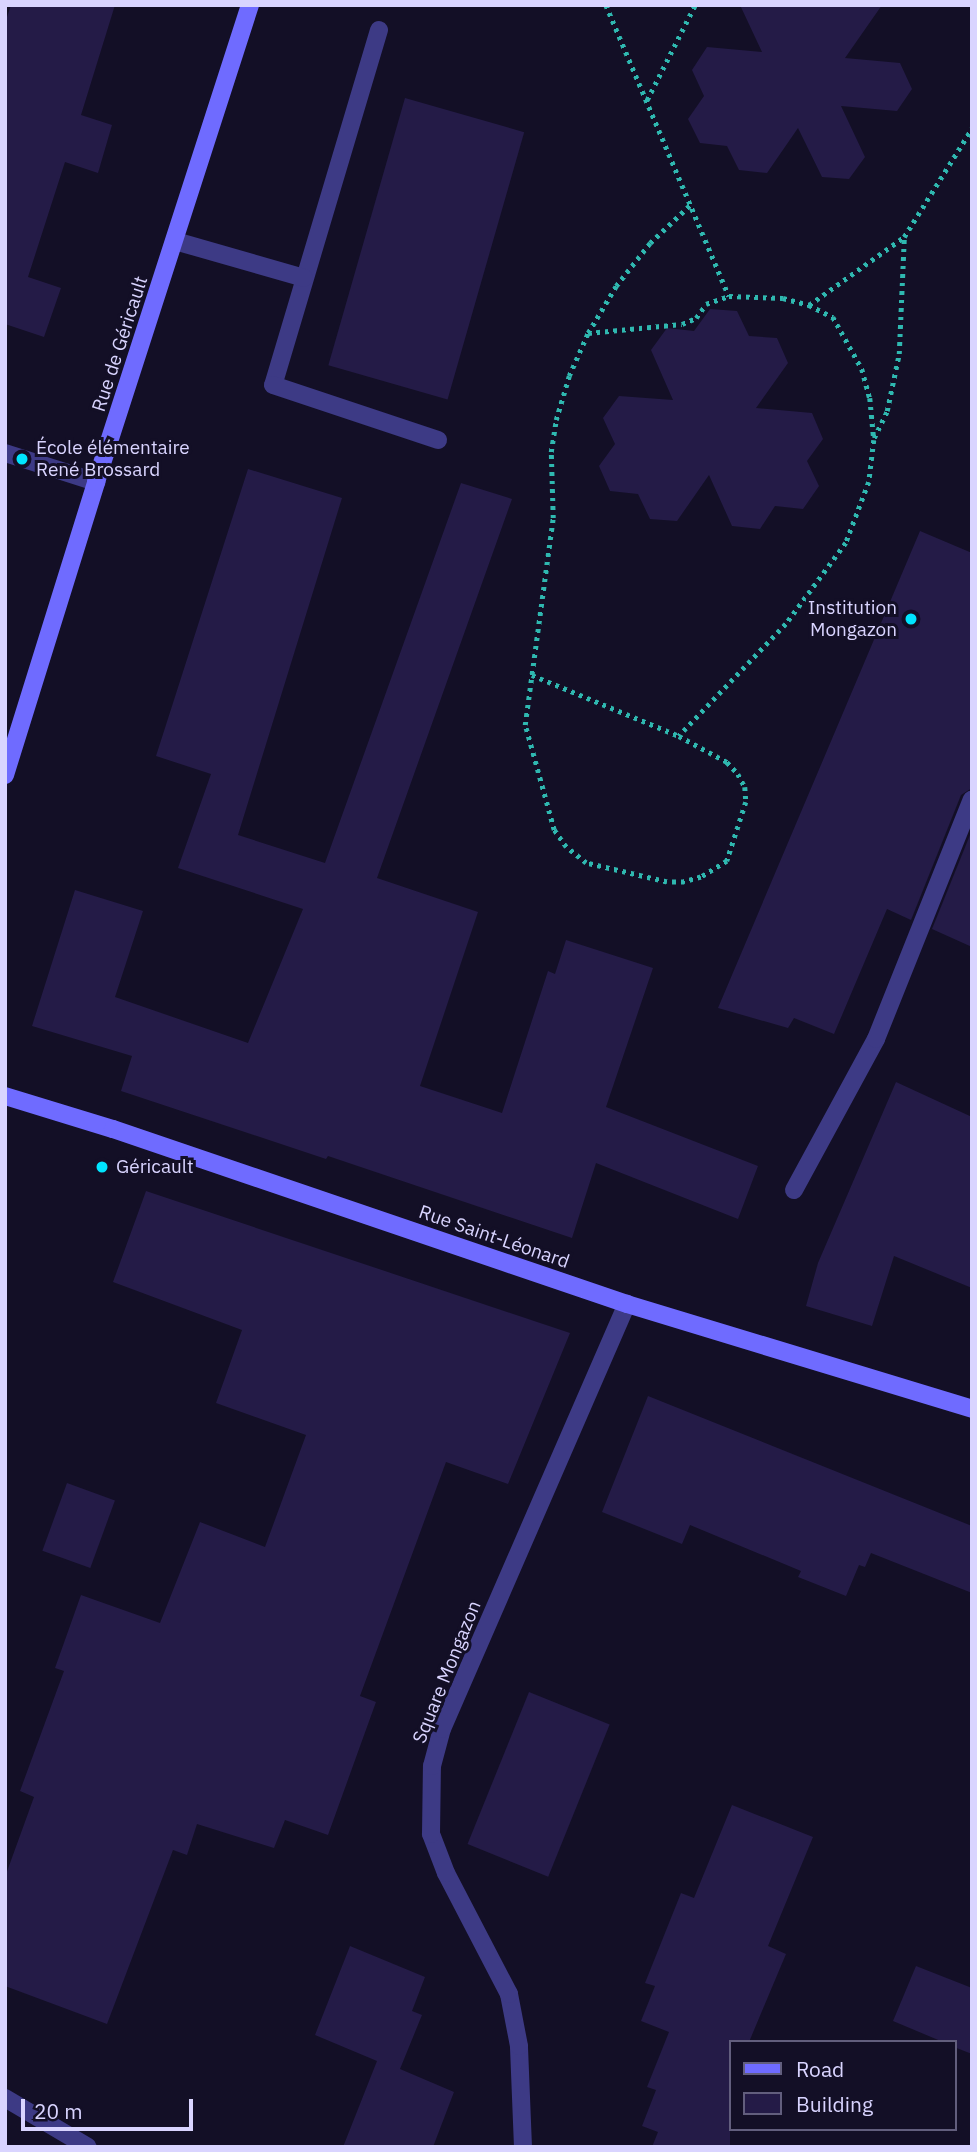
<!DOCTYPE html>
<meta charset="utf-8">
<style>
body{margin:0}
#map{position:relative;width:977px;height:2152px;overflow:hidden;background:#130f26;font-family:"IBM Plex Sans",sans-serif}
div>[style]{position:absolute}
.building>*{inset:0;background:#241b47;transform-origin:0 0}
.path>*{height:4.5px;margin-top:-2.25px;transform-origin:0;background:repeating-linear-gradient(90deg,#2fb8b0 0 3.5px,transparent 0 8.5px)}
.lane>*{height:18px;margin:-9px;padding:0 9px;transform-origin:9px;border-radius:9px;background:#3d3a85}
.street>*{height:18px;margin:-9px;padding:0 9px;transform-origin:9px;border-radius:9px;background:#3d3a85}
.secondary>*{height:18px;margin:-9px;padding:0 9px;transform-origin:9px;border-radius:9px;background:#6f6bff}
.dots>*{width:19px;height:19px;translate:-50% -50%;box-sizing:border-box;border:4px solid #130f26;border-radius:50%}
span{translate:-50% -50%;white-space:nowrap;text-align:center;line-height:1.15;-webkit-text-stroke:6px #130f26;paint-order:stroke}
.street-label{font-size:19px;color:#d9d4ff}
.poi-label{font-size:19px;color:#d9d4ff}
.left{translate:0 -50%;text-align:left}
.right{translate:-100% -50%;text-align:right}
.frame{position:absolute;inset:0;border:7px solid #d9d4ff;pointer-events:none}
.legend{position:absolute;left:729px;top:2040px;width:228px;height:91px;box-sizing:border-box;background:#130f26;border:2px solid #625e7d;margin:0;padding:9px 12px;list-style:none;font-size:21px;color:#d9d4ff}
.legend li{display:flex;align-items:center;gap:14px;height:35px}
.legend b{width:35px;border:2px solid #625e7d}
.scale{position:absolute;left:21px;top:2099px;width:172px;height:32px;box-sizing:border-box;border:4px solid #d9d4ff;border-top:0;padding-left:9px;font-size:21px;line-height:24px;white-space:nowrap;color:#d9d4ff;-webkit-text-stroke:5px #130f26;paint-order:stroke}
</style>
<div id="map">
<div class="building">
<i style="clip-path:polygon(11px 5px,115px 5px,81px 115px,112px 125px,98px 173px,65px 162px,28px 277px,61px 288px,44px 337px,5px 324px,5px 23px)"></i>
<i style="clip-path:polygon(740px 5px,882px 5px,845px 58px,900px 63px,912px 89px,897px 111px,841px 106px,865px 157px,849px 179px,822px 177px,798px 128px,767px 173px,739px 170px,727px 146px,700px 143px,688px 119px,704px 96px,692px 70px,707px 47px,762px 52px)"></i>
<i style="left:405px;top:98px;width:124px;height:278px;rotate:16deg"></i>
<i style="clip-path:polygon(710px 309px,737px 311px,749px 336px,777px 338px,788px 363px,756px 408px,812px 413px,823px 439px,807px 461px,819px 486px,803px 509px,775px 506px,760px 529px,732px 526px,709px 475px,677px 521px,650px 519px,638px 494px,610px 491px,599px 466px,615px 444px,603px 418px,619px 396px,673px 400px,651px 350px,667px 328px,694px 331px)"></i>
<i style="clip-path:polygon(248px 469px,342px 498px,238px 835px,325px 863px,461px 483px,512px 499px,377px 878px,478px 912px,420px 1086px,502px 1113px,548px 971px,555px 974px,566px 940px,653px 968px,606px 1107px,758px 1166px,738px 1219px,596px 1163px,572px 1238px,328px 1156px,326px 1159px,121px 1091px,132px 1056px,32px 1026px,75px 890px,143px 911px,115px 997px,248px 1043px,303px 909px,178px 868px,211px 774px,156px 756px)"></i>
<i style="clip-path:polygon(920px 531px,972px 553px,972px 788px,961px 795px,911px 920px,887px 909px,834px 1034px,794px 1018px,788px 1028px,718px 1008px)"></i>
<i style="clip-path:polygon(972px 830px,972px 947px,932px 929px)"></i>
<i style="clip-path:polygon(896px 1082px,972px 1117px,972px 1288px,894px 1256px,872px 1326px,806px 1306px,818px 1263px)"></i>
<i style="clip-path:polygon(146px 1191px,570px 1333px,508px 1484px,446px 1462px,360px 1696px,376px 1702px,328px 1835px,285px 1820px,274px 1848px,197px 1824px,187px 1855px,173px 1850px,107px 2024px,5px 1986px,5px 1877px,34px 1797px,20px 1791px,64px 1671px,55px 1668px,81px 1595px,160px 1623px,200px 1522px,265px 1547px,306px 1435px,216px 1403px,242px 1330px,113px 1282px)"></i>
<i style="clip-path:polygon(648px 1396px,972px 1526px,972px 1593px,871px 1553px,865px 1567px,859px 1565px,846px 1596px,798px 1577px,801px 1571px,690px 1525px,682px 1544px,602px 1512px)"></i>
<i style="left:67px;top:1483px;width:51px;height:72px;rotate:20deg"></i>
<i style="left:529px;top:1692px;width:87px;height:164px;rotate:22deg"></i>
<i style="clip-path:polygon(732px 1805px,813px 1837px,768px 1946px,786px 1954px,749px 2042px,730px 2042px,730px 2147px,652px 2147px,658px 2132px,642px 2126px,656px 2090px,647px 2087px,669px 2032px,641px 2021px,655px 1986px,645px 1983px,681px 1893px,694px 1898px)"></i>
<i style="clip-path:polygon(350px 1946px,425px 1977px,412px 2011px,422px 2015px,400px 2069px,454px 2092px,433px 2147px,343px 2147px,377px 2061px,315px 2035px)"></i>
<i style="clip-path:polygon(916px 1966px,972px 1988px,972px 2054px,954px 2047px,954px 2042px,943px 2042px,893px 2021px)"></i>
</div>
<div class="path">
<i style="left:606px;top:5px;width:316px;rotate:67.1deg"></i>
<i style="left:729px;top:296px;width:54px;rotate:2.1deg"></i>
<i style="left:783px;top:298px;width:27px;rotate:15deg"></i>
<i style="left:809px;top:305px;width:27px;rotate:27deg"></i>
<i style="left:833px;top:317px;width:60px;rotate:60.9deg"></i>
<i style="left:862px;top:369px;width:30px;rotate:75deg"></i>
<i style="left:870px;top:398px;width:42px;rotate:84.6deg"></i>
<i style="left:874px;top:440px;width:42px;rotate:96.8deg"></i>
<i style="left:869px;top:482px;width:65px;rotate:110.7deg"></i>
<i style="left:846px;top:543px;width:101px;rotate:126.5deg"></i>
<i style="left:786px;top:624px;width:155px;rotate:133.7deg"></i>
<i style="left:647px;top:100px;width:106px;rotate:-63.2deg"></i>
<i style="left:809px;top:305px;width:117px;rotate:-35.6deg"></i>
<i style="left:904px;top:237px;width:128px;rotate:-58deg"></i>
<i style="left:588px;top:333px;width:94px;rotate:-5.5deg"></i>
<i style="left:682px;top:324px;width:15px;rotate:-23deg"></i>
<i style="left:696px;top:318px;width:17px;rotate:-54deg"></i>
<i style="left:706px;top:304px;width:24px;rotate:-19deg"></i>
<i style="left:874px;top:438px;width:30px;rotate:-64deg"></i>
<i style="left:887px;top:411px;width:58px;rotate:-78.1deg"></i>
<i style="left:899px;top:354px;width:116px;rotate:-87.5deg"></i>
<i style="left:532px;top:675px;width:159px;rotate:22.5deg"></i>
<i style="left:679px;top:736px;width:55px;rotate:28.4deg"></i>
<i style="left:727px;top:762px;width:16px;rotate:47deg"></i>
<i style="left:738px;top:774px;width:15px;rotate:62deg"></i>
<i style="left:745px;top:787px;width:15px;rotate:86deg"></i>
<i style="left:746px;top:802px;width:62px;rotate:107.9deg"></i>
<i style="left:727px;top:861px;width:31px;rotate:148deg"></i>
<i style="left:701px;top:877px;width:18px;rotate:164deg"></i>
<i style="left:684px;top:882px;width:17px;rotate:180deg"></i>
<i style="left:667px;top:882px;width:83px;rotate:-166.8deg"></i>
<i style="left:586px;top:863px;width:26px;rotate:-141deg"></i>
<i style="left:566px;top:847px;width:21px;rotate:-125deg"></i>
<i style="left:554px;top:830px;width:109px;rotate:-105.4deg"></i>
<i style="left:525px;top:725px;width:209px;rotate:-82.3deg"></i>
<i style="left:553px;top:518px;width:66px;rotate:-91.7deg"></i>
<i style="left:551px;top:452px;width:32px;rotate:-81deg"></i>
<i style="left:556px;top:420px;width:46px;rotate:-73.5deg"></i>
<i style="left:569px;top:376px;width:47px;rotate:-66.2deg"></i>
<i style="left:588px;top:333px;width:55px;rotate:-59.2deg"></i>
<i style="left:616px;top:286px;width:55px;rotate:-51.7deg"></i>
<i style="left:650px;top:243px;width:55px;rotate:-43.5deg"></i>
</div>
<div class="lane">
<i style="left:379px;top:30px;width:370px;rotate:106.6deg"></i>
<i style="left:273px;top:385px;width:174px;rotate:18.4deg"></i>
<i style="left:175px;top:241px;width:134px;rotate:16deg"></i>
<i style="left:5px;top:453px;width:96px;rotate:17.7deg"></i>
<i style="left:794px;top:1190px;width:172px;rotate:-61.5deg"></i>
<i style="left:876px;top:1039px;width:258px;rotate:-68.2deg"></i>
<i style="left:5px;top:2098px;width:96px;rotate:30.6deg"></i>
</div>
<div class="street">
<i style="left:523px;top:2147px;width:101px;rotate:-92.3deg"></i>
<i style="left:519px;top:2046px;width:53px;rotate:-100.9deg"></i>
<i style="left:509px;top:1994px;width:136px;rotate:-117.5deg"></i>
<i style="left:446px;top:1873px;width:42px;rotate:-111deg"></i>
<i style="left:431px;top:1834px;width:68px;rotate:-89.2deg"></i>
<i style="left:432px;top:1766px;width:38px;rotate:-75deg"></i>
<i style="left:442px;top:1729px;width:464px;rotate:-66.5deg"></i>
</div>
<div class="secondary">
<i style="left:5px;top:775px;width:307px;rotate:-72.7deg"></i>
<i style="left:96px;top:482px;width:501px;rotate:-72.11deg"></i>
<i style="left:5px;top:1096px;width:113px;rotate:17deg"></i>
<i style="left:113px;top:1129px;width:543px;rotate:18.8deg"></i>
<i style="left:627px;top:1304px;width:361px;rotate:16.9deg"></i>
</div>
<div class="dots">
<i style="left:22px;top:459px;background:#00e5ff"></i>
<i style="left:911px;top:619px;background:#00e5ff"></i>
<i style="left:102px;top:1167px;background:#00e5ff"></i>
</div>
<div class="street-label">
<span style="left:120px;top:344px;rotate:-72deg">Rue de Géricault</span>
<span style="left:494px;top:1237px;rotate:19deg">Rue Saint-Léonard</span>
<span style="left:447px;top:1672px;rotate:-68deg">Square Mongazon</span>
</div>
<div class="poi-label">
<span class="left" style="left:36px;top:459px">École élémentaire<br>René Brossard</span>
<span class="right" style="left:897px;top:619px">Institution<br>Mongazon</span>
<span class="left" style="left:116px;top:1167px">Géricault</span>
</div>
<div class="frame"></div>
<ul class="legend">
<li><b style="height:9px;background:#6f6bff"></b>Road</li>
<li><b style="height:19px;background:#241b47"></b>Building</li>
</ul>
<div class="scale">20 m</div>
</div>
